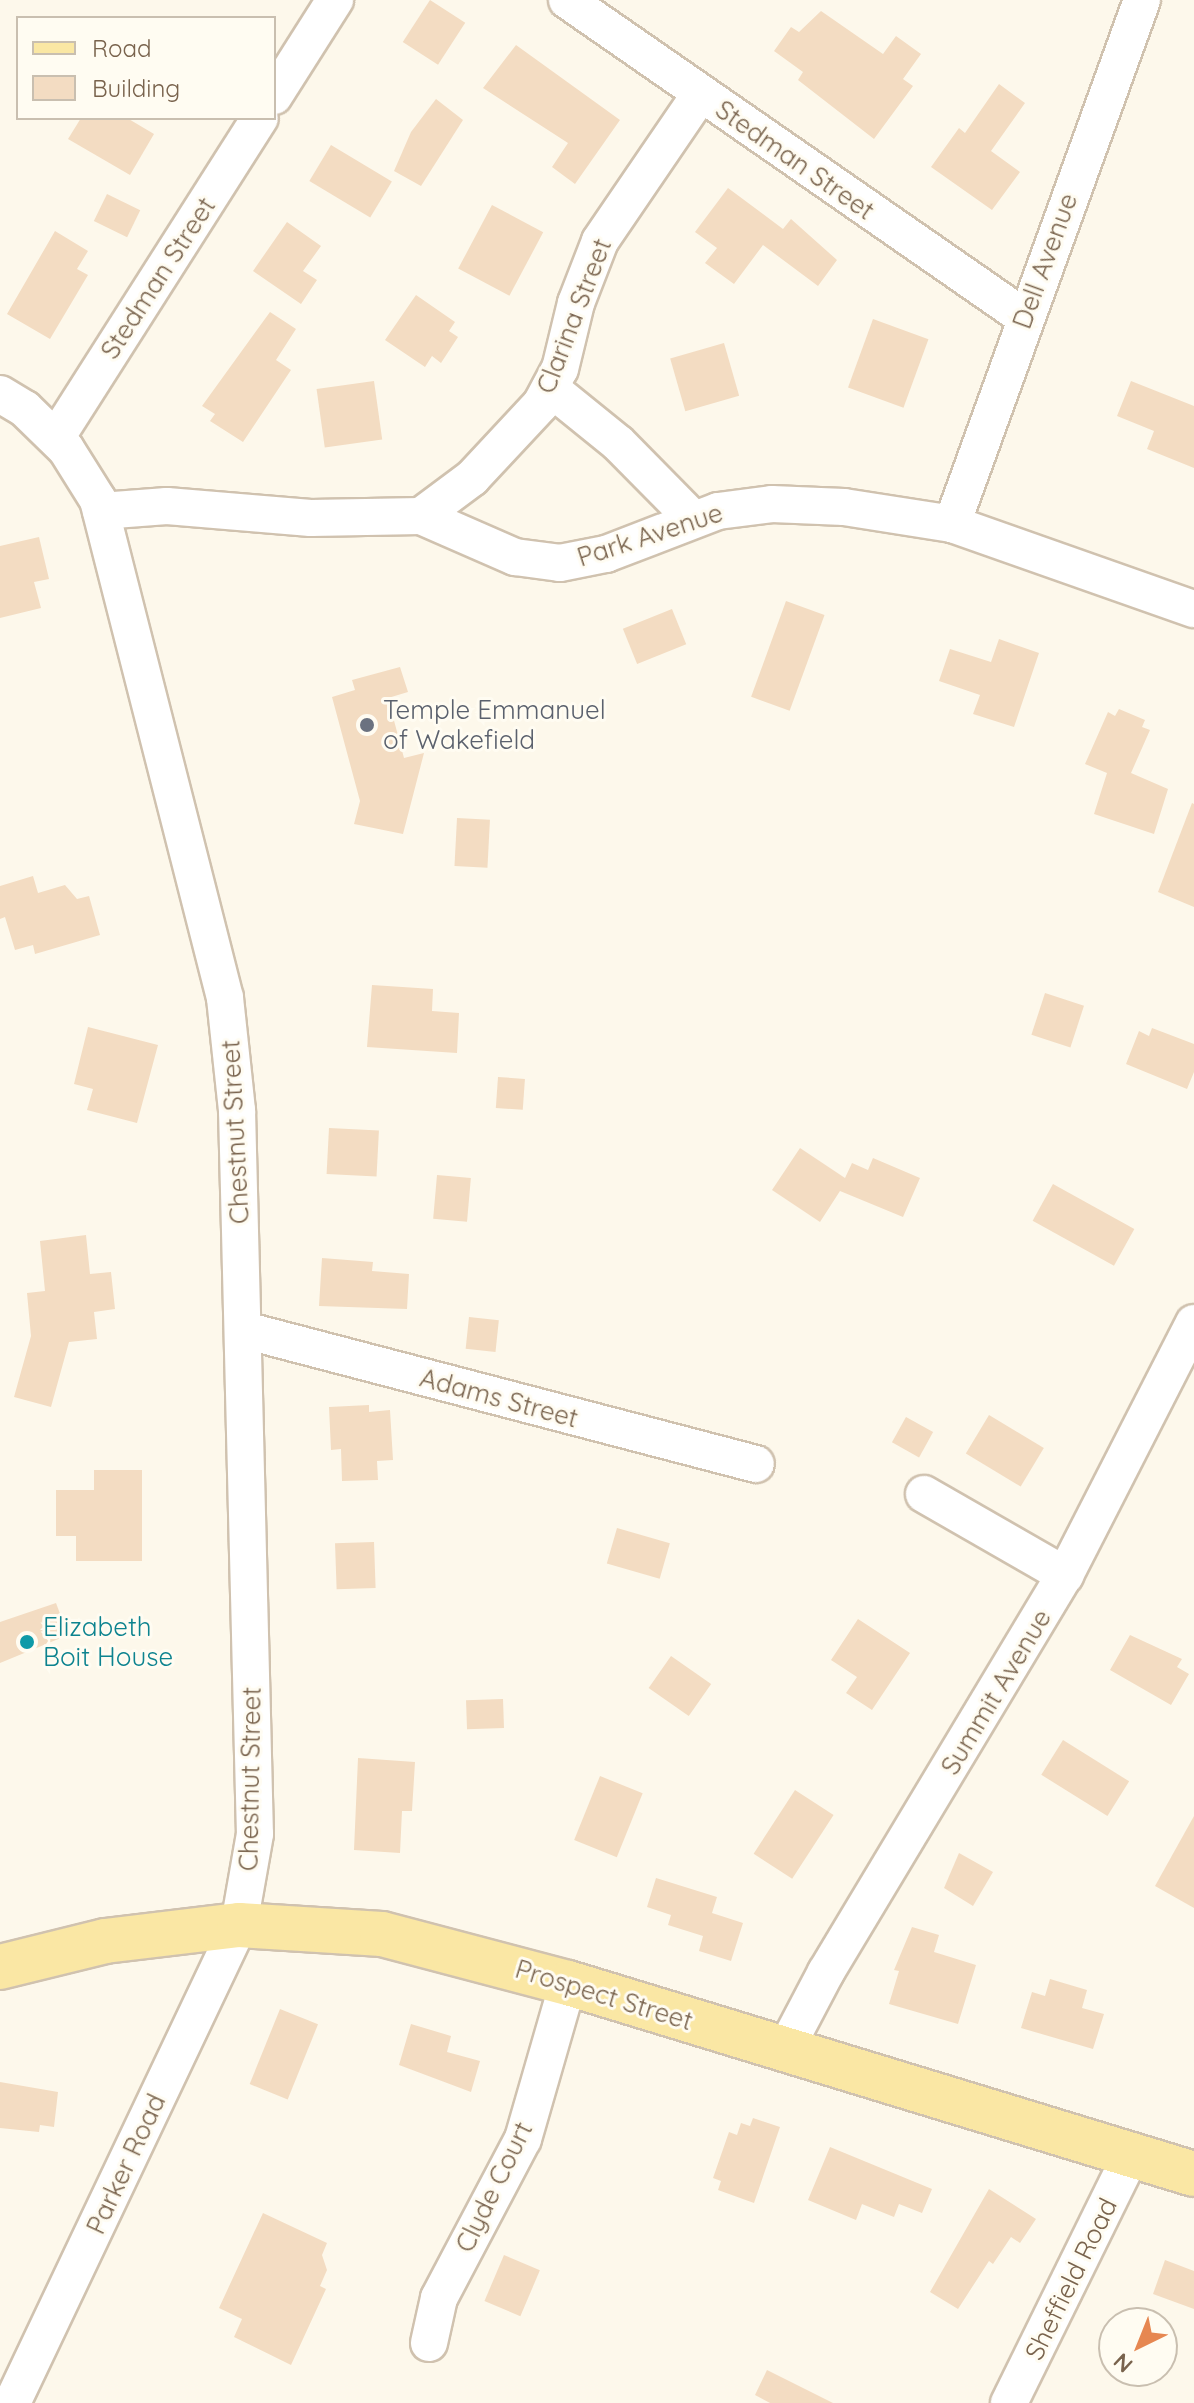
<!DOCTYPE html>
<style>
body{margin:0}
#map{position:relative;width:1194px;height:2403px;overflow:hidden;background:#fdf8eb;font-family:Quicksand,sans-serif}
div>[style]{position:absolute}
.building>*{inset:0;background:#f3dcc2;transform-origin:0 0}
.roads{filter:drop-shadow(2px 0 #d0c2af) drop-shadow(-2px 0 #d0c2af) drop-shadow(0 2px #d0c2af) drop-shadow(0 -2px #d0c2af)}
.minor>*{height:36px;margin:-18px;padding:0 18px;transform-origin:18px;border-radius:18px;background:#fff}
.major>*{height:44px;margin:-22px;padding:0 22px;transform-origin:22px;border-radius:22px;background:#fae7a4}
.dots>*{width:22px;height:22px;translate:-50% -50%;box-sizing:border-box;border:4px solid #fffcf2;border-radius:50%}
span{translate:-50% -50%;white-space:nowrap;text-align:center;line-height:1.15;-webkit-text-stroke:6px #fffcf2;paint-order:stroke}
.street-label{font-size:26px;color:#79634d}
.worship-label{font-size:26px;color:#5b616d}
.left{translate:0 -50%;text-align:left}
.culture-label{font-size:26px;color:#0d838f}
.legend{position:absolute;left:16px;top:16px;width:260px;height:104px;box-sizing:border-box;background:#fffcf2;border:2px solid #c9bfb0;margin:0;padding:10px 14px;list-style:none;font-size:24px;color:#79634d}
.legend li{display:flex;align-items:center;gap:16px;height:40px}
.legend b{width:40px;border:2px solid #c9bfb0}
.north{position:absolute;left:1098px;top:2307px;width:80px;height:80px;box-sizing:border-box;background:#fffcf2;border:2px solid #c9bfb0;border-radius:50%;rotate:223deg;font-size:22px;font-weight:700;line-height:32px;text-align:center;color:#79634d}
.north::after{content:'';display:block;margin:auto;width:28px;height:36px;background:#e68751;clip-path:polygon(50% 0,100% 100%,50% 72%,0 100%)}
</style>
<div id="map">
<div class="building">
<i style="left:430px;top:0;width:42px;height:50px;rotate:33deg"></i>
<i style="clip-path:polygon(821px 11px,883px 54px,896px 36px,921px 54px,903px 79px,913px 86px,874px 139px,798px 80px,803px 72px,774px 51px,791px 27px,799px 32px)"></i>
<i style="clip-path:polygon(516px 45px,620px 120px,575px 184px,552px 167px,568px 143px,483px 88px)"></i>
<i style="clip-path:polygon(999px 84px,1025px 103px,991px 151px,1020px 172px,992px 210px,931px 167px,959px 128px,965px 133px)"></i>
<i style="clip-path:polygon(436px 99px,463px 120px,421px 186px,394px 171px,411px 132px)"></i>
<i style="clip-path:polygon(81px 118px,127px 118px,154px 134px,130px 175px,68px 139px)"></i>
<i style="left:331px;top:145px;width:71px;height:42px;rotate:31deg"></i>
<i style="clip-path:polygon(728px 188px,783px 229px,791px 219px,837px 260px,818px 286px,763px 245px,734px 284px,705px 263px,717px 248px,695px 232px)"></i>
<i style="left:107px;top:194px;width:37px;height:30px;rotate:26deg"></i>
<i style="left:492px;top:205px;width:58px;height:72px;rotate:28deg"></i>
<i style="clip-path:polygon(287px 222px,321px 246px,303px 271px,317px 280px,301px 304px,253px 271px)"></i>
<i style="clip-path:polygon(55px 231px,88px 251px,77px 269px,88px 275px,50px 339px,7px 314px)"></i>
<i style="clip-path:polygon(416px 295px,455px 322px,449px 331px,458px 337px,441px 363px,432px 356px,425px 367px,385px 340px)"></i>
<i style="clip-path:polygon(270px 312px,296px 329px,276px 360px,291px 370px,243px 442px,210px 421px,215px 414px,202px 406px)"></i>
<i style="left:873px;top:319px;width:59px;height:73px;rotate:20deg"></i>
<i style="left:724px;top:343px;width:55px;height:56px;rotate:74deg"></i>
<i style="left:374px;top:381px;width:59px;height:58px;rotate:82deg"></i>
<i style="clip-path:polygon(1131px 381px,1194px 406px,1194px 468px,1147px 449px,1154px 431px,1117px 416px)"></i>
<i style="clip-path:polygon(39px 537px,49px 579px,34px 582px,41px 608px,0 618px,0 546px)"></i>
<i style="left:786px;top:601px;width:41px;height:102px;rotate:20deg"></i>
<i style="left:672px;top:609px;width:38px;height:53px;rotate:68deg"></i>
<i style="clip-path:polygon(999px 639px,1039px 653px,1014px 727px,973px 714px,980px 695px,939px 681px,950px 649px,991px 662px)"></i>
<i style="clip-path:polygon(400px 667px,408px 692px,388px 698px,404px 758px,424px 753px,403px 834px,354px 824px,360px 801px,332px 697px,355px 690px,352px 680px)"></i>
<i style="clip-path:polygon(1119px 709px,1145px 720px,1142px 727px,1150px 730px,1131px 773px,1168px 789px,1154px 834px,1094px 814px,1107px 773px,1085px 764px,1108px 712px,1115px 716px)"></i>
<i style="clip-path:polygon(1192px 803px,1194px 804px,1194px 907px,1158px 892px)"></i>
<i style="left:457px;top:818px;width:33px;height:48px;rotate:3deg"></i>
<i style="clip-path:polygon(33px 876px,38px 893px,65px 885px,77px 899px,89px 896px,100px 935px,35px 954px,33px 945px,15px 950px,5px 917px,0 919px,0 886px)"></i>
<i style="clip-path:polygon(372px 985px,433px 989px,432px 1011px,459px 1013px,457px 1053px,367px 1047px)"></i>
<i style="left:1045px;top:993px;width:41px;height:44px;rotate:18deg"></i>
<i style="clip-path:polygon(88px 1027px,158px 1045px,137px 1123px,87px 1110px,93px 1089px,74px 1084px)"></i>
<i style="clip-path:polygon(1152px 1028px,1194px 1044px,1194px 1072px,1187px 1089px,1126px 1064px,1139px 1031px,1149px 1036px)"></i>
<i style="left:498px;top:1077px;width:27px;height:31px;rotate:4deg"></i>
<i style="left:329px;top:1128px;width:50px;height:46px;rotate:3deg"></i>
<i style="clip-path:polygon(800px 1148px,845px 1178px,852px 1163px,868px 1170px,873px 1158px,920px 1178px,903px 1217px,840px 1191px,820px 1222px,772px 1190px)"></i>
<i style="left:437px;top:1175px;width:34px;height:44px;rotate:5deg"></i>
<i style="left:1053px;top:1184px;width:93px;height:42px;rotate:29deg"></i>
<i style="clip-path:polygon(86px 1235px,90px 1274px,111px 1272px,115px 1309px,94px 1312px,97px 1339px,69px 1342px,51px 1407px,14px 1397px,31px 1336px,27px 1293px,45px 1291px,40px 1241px)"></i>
<i style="clip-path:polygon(322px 1258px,373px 1262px,372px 1271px,409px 1274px,407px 1309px,319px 1306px)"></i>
<i style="left:469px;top:1317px;width:30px;height:32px;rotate:6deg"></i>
<i style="clip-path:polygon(369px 1405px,369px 1412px,390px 1410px,393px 1460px,377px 1461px,378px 1480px,342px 1481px,341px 1449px,331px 1450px,329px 1407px)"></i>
<i style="left:989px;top:1415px;width:64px;height:45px;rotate:31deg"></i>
<i style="left:906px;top:1417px;width:31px;height:29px;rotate:29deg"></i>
<i style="clip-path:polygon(94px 1470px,142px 1470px,142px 1561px,76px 1561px,76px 1536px,56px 1536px,56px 1490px,94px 1490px)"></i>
<i style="left:617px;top:1528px;width:55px;height:37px;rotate:16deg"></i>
<i style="left:374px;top:1542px;width:46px;height:39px;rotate:88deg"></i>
<i style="clip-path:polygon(56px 1603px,68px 1635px,0 1663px,0 1622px)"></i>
<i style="clip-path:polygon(858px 1619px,910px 1653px,872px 1710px,846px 1693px,857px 1677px,831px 1660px)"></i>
<i style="clip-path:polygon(1130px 1635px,1182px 1659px,1177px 1667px,1189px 1674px,1171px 1705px,1110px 1670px)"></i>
<i style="left:671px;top:1656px;width:49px;height:39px;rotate:35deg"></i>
<i style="left:503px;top:1699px;width:29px;height:37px;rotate:88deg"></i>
<i style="left:1063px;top:1740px;width:78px;height:41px;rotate:32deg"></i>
<i style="clip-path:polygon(358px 1758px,415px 1762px,412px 1811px,402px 1811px,400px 1853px,354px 1850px)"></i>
<i style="left:600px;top:1776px;width:46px;height:69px;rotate:22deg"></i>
<i style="left:795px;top:1790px;width:46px;height:76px;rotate:33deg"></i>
<i style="clip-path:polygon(1194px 1816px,1194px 1908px,1155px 1886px)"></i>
<i style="clip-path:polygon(959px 1853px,993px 1872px,973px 1906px,944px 1888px)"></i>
<i style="clip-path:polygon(656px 1878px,717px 1897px,712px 1913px,743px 1923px,731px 1961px,699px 1951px,703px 1936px,668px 1925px,671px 1915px,647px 1907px)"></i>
<i style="clip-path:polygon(912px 1927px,939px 1935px,934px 1952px,976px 1965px,958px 2024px,889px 2004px,899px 1971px,894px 1970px)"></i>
<i style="clip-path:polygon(1050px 1979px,1087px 1990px,1082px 2008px,1104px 2014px,1093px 2049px,1021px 2028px,1032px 1992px,1045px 1996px)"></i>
<i style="left:280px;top:2009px;width:41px;height:81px;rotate:22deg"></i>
<i style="clip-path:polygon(411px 2024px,451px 2036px,447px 2052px,480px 2061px,471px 2092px,399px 2065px)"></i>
<i style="clip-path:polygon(0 2082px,58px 2092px,54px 2127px,40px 2125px,39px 2132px,0 2128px)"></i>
<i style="clip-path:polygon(753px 2118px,780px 2127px,754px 2203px,718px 2190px,721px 2181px,713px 2178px,729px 2132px,737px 2135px,741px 2123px,750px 2126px)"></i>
<i style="clip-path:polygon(830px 2147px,932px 2189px,922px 2213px,899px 2204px,894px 2217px,862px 2204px,856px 2220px,808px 2200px)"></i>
<i style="clip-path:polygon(989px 2189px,1036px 2219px,1020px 2243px,1011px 2237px,993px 2264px,989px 2261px,958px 2309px,930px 2292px)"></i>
<i style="clip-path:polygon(263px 2213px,327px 2243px,322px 2255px,327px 2270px,320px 2286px,326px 2289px,291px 2365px,234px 2337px,242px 2319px,219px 2308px)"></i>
<i style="left:504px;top:2255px;width:39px;height:50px;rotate:23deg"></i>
<i style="clip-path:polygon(1165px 2260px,1194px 2271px,1194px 2309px,1153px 2294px)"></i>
<i style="clip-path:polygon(767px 2370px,833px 2403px,770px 2403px,755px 2395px)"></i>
</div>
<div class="roads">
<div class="minor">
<i style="left:567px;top:0;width:556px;rotate:34.75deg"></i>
<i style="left:274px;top:96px;width:114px;rotate:-57.6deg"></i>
<i style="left:550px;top:388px;width:87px;rotate:39deg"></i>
<i style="left:618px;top:443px;width:107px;rotate:45.4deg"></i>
<i style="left:0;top:394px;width:29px;rotate:31deg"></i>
<i style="left:25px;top:409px;width:57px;rotate:44.3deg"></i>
<i style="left:66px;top:449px;width:60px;rotate:57.9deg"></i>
<i style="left:98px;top:500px;width:514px;rotate:75.69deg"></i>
<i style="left:225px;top:998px;width:113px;rotate:83.9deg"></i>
<i style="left:237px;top:1110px;width:724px;rotate:88.58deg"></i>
<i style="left:255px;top:1834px;width:92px;rotate:100deg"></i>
<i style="left:239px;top:1925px;width:529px;rotate:115.4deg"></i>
<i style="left:56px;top:438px;width:379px;rotate:-57.5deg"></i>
<i style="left:101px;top:511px;width:66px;rotate:-4.3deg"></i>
<i style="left:167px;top:506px;width:144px;rotate:4.8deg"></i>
<i style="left:311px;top:518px;width:110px;rotate:-1deg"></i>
<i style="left:421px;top:516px;width:103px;rotate:23.6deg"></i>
<i style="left:515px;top:557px;width:45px;rotate:7.6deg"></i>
<i style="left:560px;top:563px;width:47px;rotate:-11.1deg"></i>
<i style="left:606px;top:554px;width:120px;rotate:-21deg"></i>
<i style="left:718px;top:511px;width:54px;rotate:-7.4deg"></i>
<i style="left:772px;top:504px;width:72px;rotate:2.4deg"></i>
<i style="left:844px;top:507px;width:109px;rotate:8.9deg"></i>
<i style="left:952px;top:524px;width:256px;rotate:19.4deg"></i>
<i style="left:421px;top:516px;width:64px;rotate:-36.7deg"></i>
<i style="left:472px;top:478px;width:101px;rotate:-47deg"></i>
<i style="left:541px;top:404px;width:40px;rotate:-62deg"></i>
<i style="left:560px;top:369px;width:68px;rotate:-76.4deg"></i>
<i style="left:576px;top:303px;width:66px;rotate:-68.8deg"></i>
<i style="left:600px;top:241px;width:179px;rotate:-55.7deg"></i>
<i style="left:952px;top:524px;width:557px;rotate:-70.07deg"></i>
<i style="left:244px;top:1330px;width:529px;rotate:14.67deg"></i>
<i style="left:924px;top:1494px;width:163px;rotate:29.9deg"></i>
<i style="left:784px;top:2052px;width:90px;rotate:-62.3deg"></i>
<i style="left:826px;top:1972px;width:463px;rotate:-59deg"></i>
<i style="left:1065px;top:1575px;width:283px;rotate:-62.9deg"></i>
<i style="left:429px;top:2343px;width:46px;rotate:-77.5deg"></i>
<i style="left:439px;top:2298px;width:180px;rotate:-62.2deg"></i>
<i style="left:523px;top:2139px;width:162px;rotate:-73.9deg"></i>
<i style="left:1009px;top:2403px;width:276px;rotate:-63.8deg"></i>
</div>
<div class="major">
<i style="left:0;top:1967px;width:108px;rotate:-13.9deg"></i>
<i style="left:105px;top:1941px;width:135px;rotate:-6.8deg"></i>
<i style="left:239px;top:1925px;width:143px;rotate:3.6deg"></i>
<i style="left:382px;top:1934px;width:192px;rotate:14.8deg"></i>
<i style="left:568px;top:1983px;width:654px;rotate:16.97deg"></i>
</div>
</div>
<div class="dots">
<i style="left:367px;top:725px;background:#6b7280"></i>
<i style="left:27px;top:1642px;background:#0f9aa8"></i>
</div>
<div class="street-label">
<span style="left:795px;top:160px;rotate:35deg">Stedman Street</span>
<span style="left:1045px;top:261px;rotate:-70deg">Dell Avenue</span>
<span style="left:158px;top:278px;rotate:-57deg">Stedman Street</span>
<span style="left:574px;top:316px;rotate:-69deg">Clarina Street</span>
<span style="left:650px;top:535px;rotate:-18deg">Park Avenue</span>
<span style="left:235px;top:1132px;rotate:-93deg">Chestnut Street</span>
<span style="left:499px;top:1398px;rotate:15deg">Adams Street</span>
<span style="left:996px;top:1692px;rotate:-59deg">Summit Avenue</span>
<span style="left:250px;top:1779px;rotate:-89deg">Chestnut Street</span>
<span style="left:604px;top:1995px;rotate:17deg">Prospect Street</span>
<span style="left:126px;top:2164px;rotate:-65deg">Parker Road</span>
<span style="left:494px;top:2187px;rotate:-64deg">Clyde Court</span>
<span style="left:1071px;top:2279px;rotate:-64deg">Sheffield Road</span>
</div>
<div class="worship-label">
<span class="left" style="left:383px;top:725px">Temple Emmanuel<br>of Wakefield</span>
</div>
<div class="culture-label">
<span class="left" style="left:43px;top:1642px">Elizabeth<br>Boit House</span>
</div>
<ul class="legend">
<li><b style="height:10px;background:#fae7a4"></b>Road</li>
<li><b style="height:22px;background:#f3dcc2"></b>Building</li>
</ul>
<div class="north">N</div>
</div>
